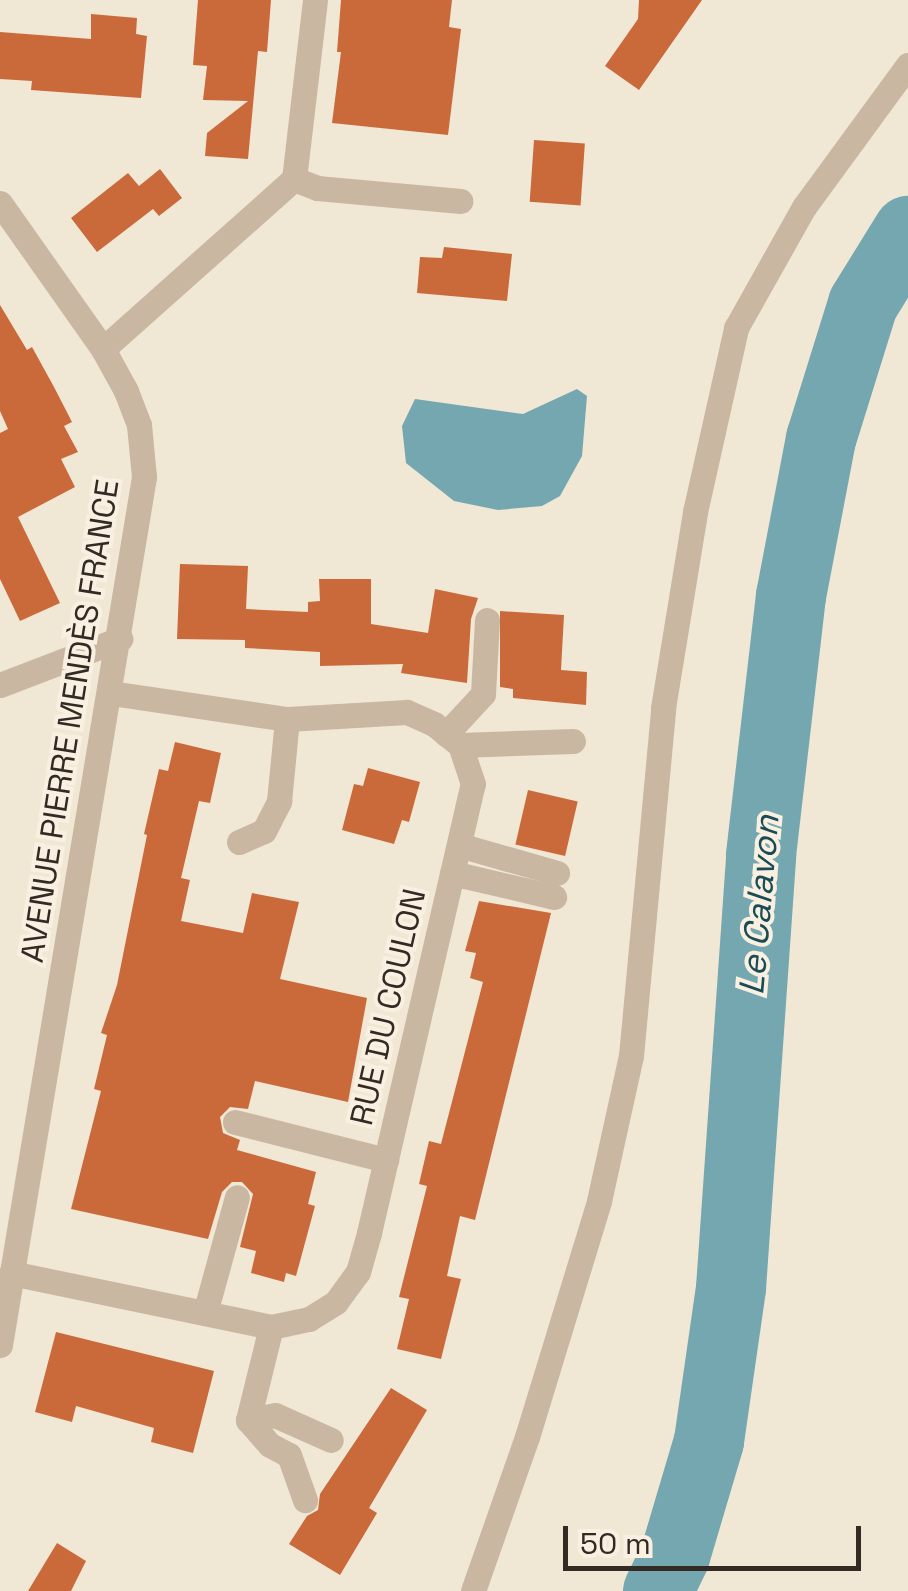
<!DOCTYPE html>
<meta charset="utf-8">
<style>
body{margin:0}
#map{position:relative;width:908px;height:1591px;overflow:hidden;background:#f1e7d5;font-family:"Space Grotesk",sans-serif}
div>[style]{position:absolute}
.water>*{inset:0;background:#74a7af}
.river>*{height:70px;margin:-35px;padding:0 35px;transform-origin:35px;border-radius:35px;background:#74a7af}
.building>*{inset:0;background:#ca6a3b;transform-origin:0 0}
.minor>*{height:25px;margin:-12.5px;padding:0 12.5px;transform-origin:12.5px;border-radius:12.5px;background:#c9b7a2}
span{translate:-50% -50%;white-space:nowrap;text-align:center;line-height:1.15;-webkit-text-stroke:8px #f9f0e1;paint-order:stroke}
.street-label{font-size:32px;color:#332a24}
.water-label{font-size:35px;color:#194c55;font-style:italic}
.scale{position:absolute;left:563px;top:1526px;width:298px;height:45px;box-sizing:border-box;border:5px solid #332a24;border-top:0;padding-left:12px;font-size:30px;line-height:35px;white-space:nowrap;color:#332a24;-webkit-text-stroke:8px #f9f0e1;paint-order:stroke}
</style>
<div id="map">
<div class="water">
<i style="clip-path:polygon(577px 389px,587px 396px,582px 456px,560px 496px,542px 506px,498px 510px,454px 501px,406px 463px,402px 426px,415px 399px,523px 414px)"></i>
</div>
<div class="river">
<i style="left:658px;top:1591px;width:39px;rotate:-64deg"></i>
<i style="left:675px;top:1556px;width:120px;rotate:-73.5deg"></i>
<i style="left:709px;top:1441px;width:155px;rotate:-81.8deg"></i>
<i style="left:731px;top:1288px;width:434px;rotate:-86deg"></i>
<i style="left:761px;top:855px;width:261px;rotate:-83.4deg"></i>
<i style="left:791px;top:596px;width:160px;rotate:-79.2deg"></i>
<i style="left:821px;top:439px;width:141px;rotate:-72.7deg"></i>
<i style="left:863px;top:304px;width:86px;rotate:-58.3deg"></i>
</div>
<div class="building">
<i style="clip-path:polygon(198px 0,271px 0,267px 52px,258px 51px,248px 159px,205px 156px,207px 133px,248px 101px,203px 100px,207px 66px,193px 65px)"></i>
<i style="clip-path:polygon(341px 0,452px 0,449px 27px,461px 29px,448px 135px,332px 123px,341px 52px,337px 52px)"></i>
<i style="clip-path:polygon(639px 0,702px 0,639px 90px,605px 66px,638px 19px)"></i>
<i style="clip-path:polygon(91px 14px,137px 18px,136px 34px,147px 36px,141px 98px,31px 90px,32px 81px,0 79px,0 32px,91px 39px)"></i>
<i style="left:534px;top:140px;width:51px;height:62px;rotate:4deg"></i>
<i style="clip-path:polygon(160px 169px,182px 198px,159px 216px,153px 209px,97px 252px,71px 218px,128px 173px,139px 186px)"></i>
<i style="clip-path:polygon(444px 247px,512px 254px,507px 301px,417px 293px,420px 257px,442px 258px)"></i>
<i style="clip-path:polygon(0 305px,27px 350px,32px 347px,54px 387px,72px 422px,64px 426px,78px 452px,61px 459px,75px 487px,18px 517px,60px 603px,20px 621px,0 579px,0 433px,8px 429px,0 411px)"></i>
<i style="clip-path:polygon(180px 564px,248px 566px,246px 609px,308px 612px,308px 602px,320px 601px,319px 579px,371px 579px,371px 624px,428px 633px,435px 589px,478px 598px,471px 619px,467px 683px,401px 673px,403px 664px,320px 666px,320px 652px,245px 648px,245px 640px,177px 639px)"></i>
<i style="clip-path:polygon(500px 611px,564px 615px,561px 670px,587px 672px,586px 705px,513px 698px,513px 689px,500px 687px)"></i>
<i style="clip-path:polygon(175px 742px,221px 753px,210px 803px,199px 801px,181px 878px,190px 880px,181px 921px,243px 933px,252px 893px,299px 902px,280px 979px,367px 998px,348px 1102px,255px 1081px,248px 1109px,230px 1107px,220px 1117px,223px 1133px,240px 1140px,237px 1150px,316px 1172px,308px 1204px,315px 1206px,296px 1276px,286px 1273px,284px 1282px,251px 1273px,256px 1251px,240px 1247px,253px 1194px,242px 1182px,232px 1182px,222px 1192px,208px 1239px,71px 1209px,101px 1091px,94px 1089px,107px 1035px,101px 1033px,117px 985px,147px 835px,144px 834px,159px 769px,168px 771px)"></i>
<i style="clip-path:polygon(368px 768px,420px 782px,409px 822px,402px 820px,394px 844px,342px 830px,354px 784px,363px 786px)"></i>
<i style="left:528px;top:790px;width:51px;height:56px;rotate:13deg"></i>
<i style="clip-path:polygon(479px 901px,551px 913px,475px 1220px,460px 1216px,447px 1276px,461px 1279px,441px 1359px,397px 1349px,409px 1299px,399px 1297px,427px 1186px,419px 1184px,429px 1141px,441px 1144px,483px 982px,470px 978px,476px 953px,465px 951px)"></i>
<i style="clip-path:polygon(56px 1332px,214px 1371px,193px 1453px,151px 1442px,154px 1428px,76px 1406px,72px 1422px,35px 1412px)"></i>
<i style="clip-path:polygon(391px 1388px,427px 1410px,369px 1508px,377px 1513px,340px 1575px,289px 1544px,307px 1516px,318px 1510px,320px 1494px)"></i>
<i style="clip-path:polygon(57px 1543px,86px 1561px,71px 1591px,28px 1591px)"></i>
</div>
<div class="minor">
<i style="left:294px;top:179px;width:25px;rotate:21deg"></i>
<i style="left:317px;top:188px;width:144px;rotate:5.2deg"></i>
<i style="left:0;top:203px;width:179px;rotate:54.8deg"></i>
<i style="left:103px;top:349px;width:48px;rotate:61.3deg"></i>
<i style="left:126px;top:391px;width:36px;rotate:69deg"></i>
<i style="left:139px;top:425px;width:52px;rotate:84.5deg"></i>
<i style="left:144px;top:477px;width:880px;rotate:99.42deg"></i>
<i style="left:103px;top:349px;width:256px;rotate:-41.7deg"></i>
<i style="left:294px;top:179px;width:180px;rotate:-83.3deg"></i>
<i style="left:0;top:685px;width:129px;rotate:-21deg"></i>
<i style="left:446px;top:734px;width:54px;rotate:-47.2deg"></i>
<i style="left:483px;top:694px;width:74px;rotate:-86.9deg"></i>
<i style="left:460px;top:745px;width:113px;rotate:-2deg"></i>
<i style="left:239px;top:842px;width:27px;rotate:-24deg"></i>
<i style="left:264px;top:831px;width:34px;rotate:-63deg"></i>
<i style="left:279px;top:801px;width:82px;rotate:-84.4deg"></i>
<i style="left:459px;top:845px;width:102px;rotate:15.9deg"></i>
<i style="left:452px;top:873px;width:105px;rotate:13.2deg"></i>
<i style="left:235px;top:1122px;width:156px;rotate:14.1deg"></i>
<i style="left:11px;top:1273px;width:266px;rotate:11.7deg"></i>
<i style="left:271px;top:1327px;width:39px;rotate:-12deg"></i>
<i style="left:309px;top:1319px;width:32px;rotate:-32deg"></i>
<i style="left:336px;top:1302px;width:37px;rotate:-54deg"></i>
<i style="left:358px;top:1272px;width:41px;rotate:-74.2deg"></i>
<i style="left:369px;top:1233px;width:461px;rotate:-77deg"></i>
<i style="left:473px;top:784px;width:41px;rotate:-108.4deg"></i>
<i style="left:460px;top:745px;width:33px;rotate:-141deg"></i>
<i style="left:434px;top:724px;width:30px;rotate:-156deg"></i>
<i style="left:407px;top:712px;width:120px;rotate:176.7deg"></i>
<i style="left:287px;top:719px;width:178px;rotate:-171.6deg"></i>
<i style="left:205px;top:1313px;width:120px;rotate:-74.6deg"></i>
<i style="left:271px;top:1327px;width:96px;rotate:103.9deg"></i>
<i style="left:248px;top:1420px;width:27px;rotate:-10deg"></i>
<i style="left:275px;top:1415px;width:61px;rotate:24.1deg"></i>
<i style="left:248px;top:1420px;width:33px;rotate:49deg"></i>
<i style="left:270px;top:1445px;width:21px;rotate:28deg"></i>
<i style="left:289px;top:1455px;width:48px;rotate:70.4deg"></i>
<i style="left:473px;top:1591px;width:163px;rotate:-70.7deg"></i>
<i style="left:527px;top:1437px;width:247px;rotate:-73deg"></i>
<i style="left:599px;top:1201px;width:148px;rotate:-77.6deg"></i>
<i style="left:631px;top:1056px;width:349px;rotate:-84.7deg"></i>
<i style="left:663px;top:708px;width:199px;rotate:-80.7deg"></i>
<i style="left:695px;top:512px;width:189px;rotate:-77.4deg"></i>
<i style="left:736px;top:328px;width:139px;rotate:-60.7deg"></i>
<i style="left:804px;top:207px;width:176px;rotate:-53.8deg"></i>
</div>
<div class="street-label">
<span style="left:70px;top:721px;rotate:-81deg">AVENUE PIERRE MENDÈS FRANCE</span>
<span style="left:388px;top:1007px;rotate:-77deg">RUE DU COULON</span>
</div>
<div class="water-label">
<span style="left:759px;top:905px;rotate:-85deg">Le Calavon</span>
</div>
<div class="scale">50 m</div>
</div>
